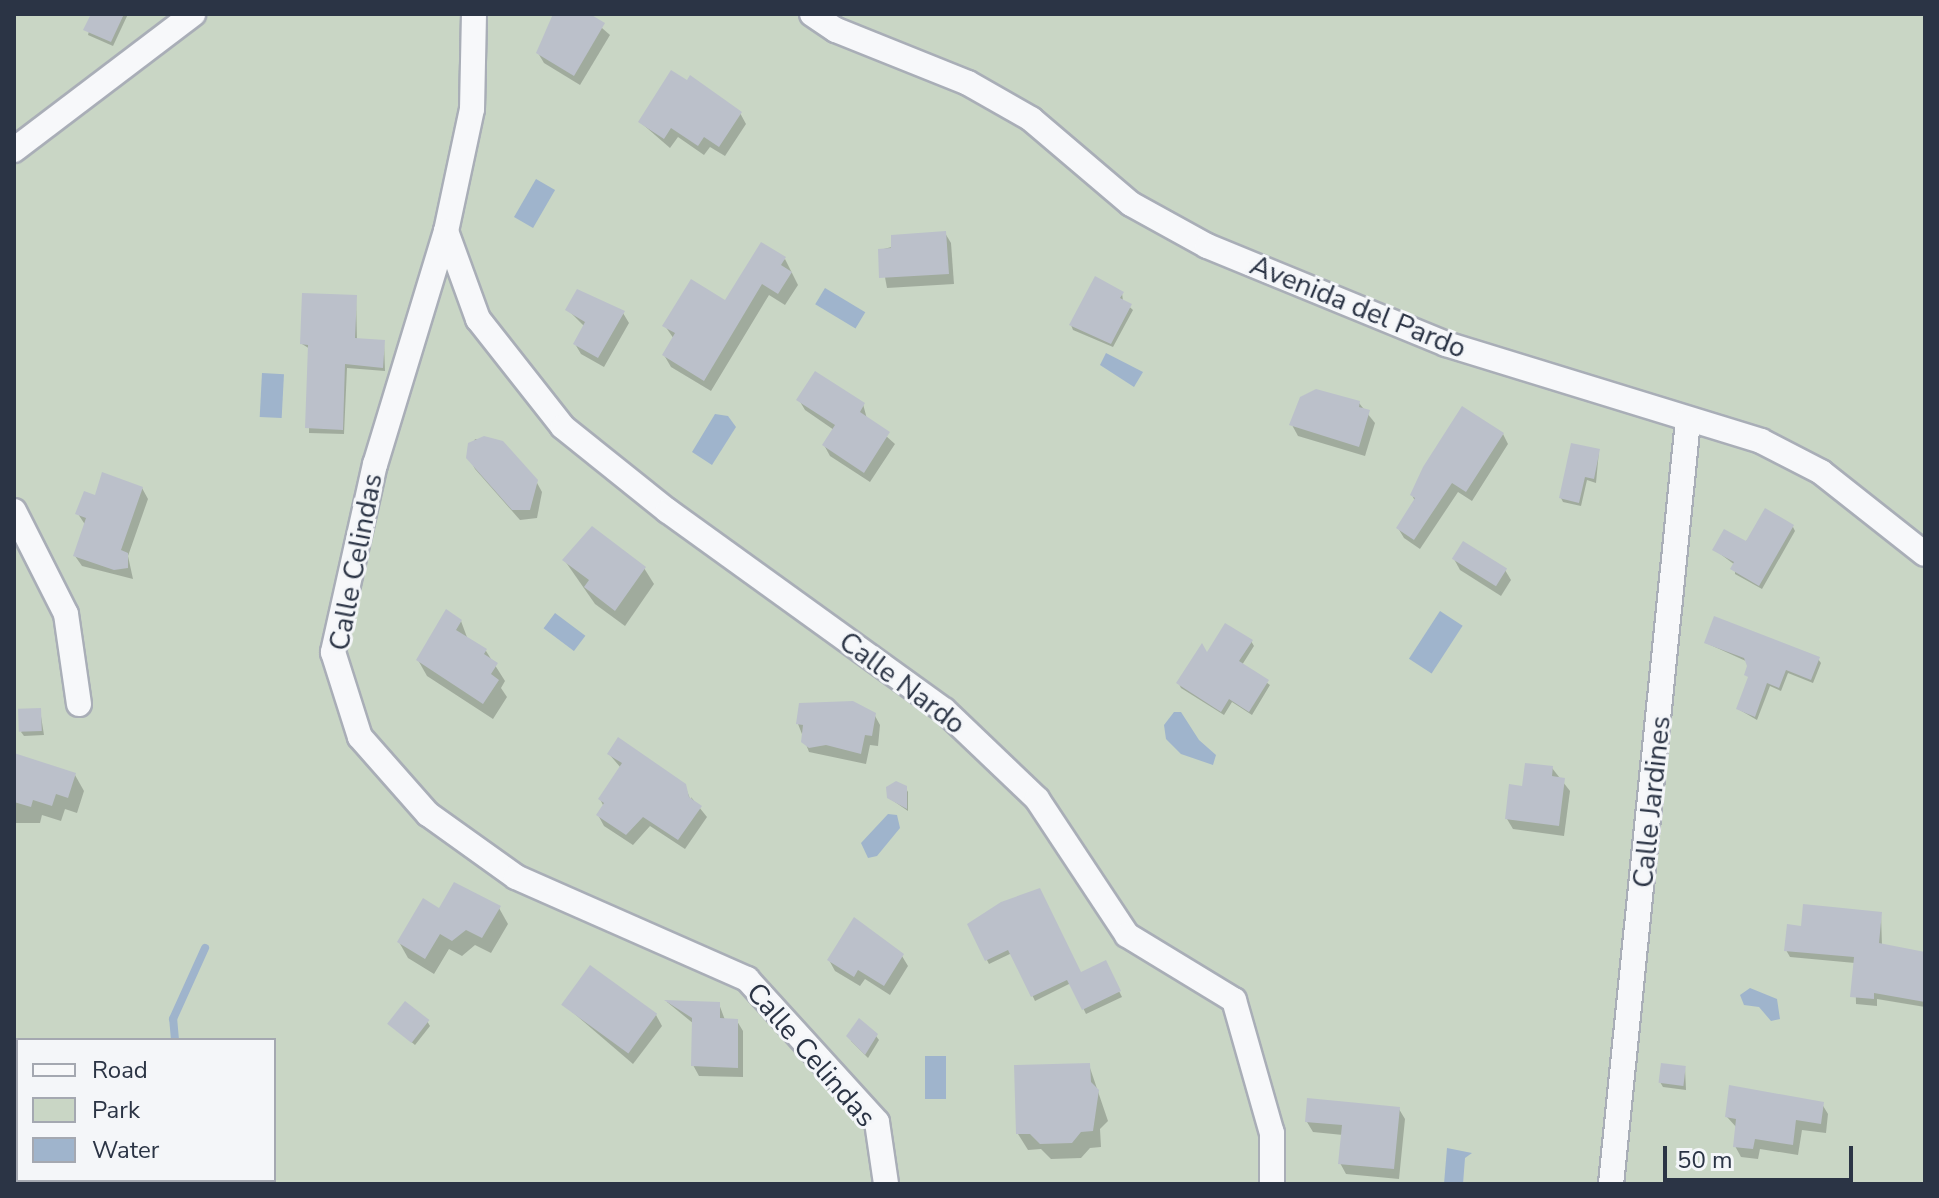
<!DOCTYPE html>
<style>
body{margin:0}
#map{position:relative;width:1939px;height:1198px;overflow:hidden;background:#e4e7ec;font-family:"Nunito Sans",sans-serif}
div>[style]{position:absolute}
.green>*{inset:0;background:#c9d6c5}
.water>*{inset:0;background:#9fb4cc;transform-origin:0 0}
.shadow>*{inset:0;background:#0003}
.stream>*{height:8px;margin:-4px;padding:0 4px;transform-origin:4px;border-radius:4px;background:#9fb4cc}
.building>*{inset:0;background:#bbc0ca;transform-origin:0 0}
.roads{filter:drop-shadow(2px 0 #a9aeb7) drop-shadow(-2px 0 #a9aeb7) drop-shadow(0 2px #a9aeb7) drop-shadow(0 -2px #a9aeb7)}
.street>*{height:24px;margin:-12px;padding:0 12px;transform-origin:12px;border-radius:12px;background:#f7f8fa}
span{translate:-50% -50%;white-space:nowrap;text-align:center;line-height:1.15;-webkit-text-stroke:6px #f4f6f9;paint-order:stroke}
.street-label{font-size:28px;color:#2b3445}
.frame{position:absolute;inset:0;border:16px solid #2b3445;pointer-events:none}
.legend{position:absolute;left:16px;top:1038px;width:260px;height:144px;box-sizing:border-box;background:#f4f6f9;border:2px solid #a4a8b1;margin:0;padding:10px 14px;list-style:none;font-size:24px;color:#2b3445}
.legend li{display:flex;align-items:center;gap:16px;height:40px}
.legend b{width:40px;border:2px solid #a4a8b1}
.scale{position:absolute;left:1663px;top:1146px;width:190px;height:36px;box-sizing:border-box;border:4px solid #2b3445;border-top:0;padding-left:10px;font-size:24px;line-height:28px;white-space:nowrap;color:#2b3445;-webkit-text-stroke:6px #f4f6f9;paint-order:stroke}
</style>
<div id="map">
<div class="green">
<i style="clip-path:polygon(evenodd,14px 14px,1925px 14px,1925px 1184px,14px 1184px,14px 14px,18px 1040px,274px 1040px,274px 1180px,18px 1180px,18px 1040px)"></i>
</div>
<div class="water">
<i style="left:536px;top:179px;width:22px;height:44px;rotate:30deg"></i>
<i style="left:825px;top:288px;width:47px;height:19px;rotate:31deg"></i>
<i style="clip-path:polygon(1106px 353px,1143px 372px,1134px 387px,1100px 365px)"></i>
<i style="left:262px;top:373px;width:22px;height:44px;rotate:3deg"></i>
<i style="clip-path:polygon(715px 414px,728px 416px,736px 427px,712px 465px,692px 452px)"></i>
<i style="left:1440px;top:611px;width:27px;height:57px;rotate:33deg"></i>
<i style="left:555px;top:613px;width:38px;height:19px;rotate:37deg"></i>
<i style="clip-path:polygon(1181px 712px,1199px 740px,1216px 755px,1213px 765px,1181px 754px,1166px 739px,1164px 725px,1174px 712px)"></i>
<i style="clip-path:polygon(888px 814px,897px 815px,900px 828px,877px 856px,868px 858px,861px 843px)"></i>
<i style="clip-path:polygon(1750px 988px,1777px 999px,1780px 1019px,1771px 1021px,1759px 1007px,1744px 1005px,1740px 995px)"></i>
<i style="left:925px;top:1056px;width:21px;height:43px"></i>
<i style="clip-path:polygon(1447px 1148px,1472px 1153px,1465px 1158px,1463px 1184px,1444px 1184px)"></i>
</div>
<div class="shadow">
<i style="clip-path:polygon(93px 14px,128px 14px,113px 46px,88px 35px)"></i>
<i style="clip-path:polygon(561px 14px,586px 14px,610px 35px,580px 85px,544px 63px,538px 53px)"></i>
<i style="clip-path:polygon(740px 113px,746px 124px,725px 156px,710px 147px,704px 155px,678px 137px,670px 148px,640px 122px)"></i>
<i style="clip-path:polygon(945px 233px,951px 243px,954px 284px,887px 288px,880px 250px)"></i>
<i style="clip-path:polygon(785px 259px,798px 285px,785px 305px,769px 295px,711px 391px,671px 367px,664px 355px,674px 339px,665px 326px,726px 302px)"></i>
<i style="clip-path:polygon(1122px 293px,1123px 301px,1133px 310px,1113px 347px,1073px 330px,1071px 325px)"></i>
<i style="clip-path:polygon(356px 297px,357px 340px,384px 342px,385px 371px,347px 368px,344px 434px,309px 433px,310px 349px,302px 344px)"></i>
<i style="clip-path:polygon(568px 310px,623px 313px,629px 323px,604px 367px,581px 354px,575px 344px,585px 327px)"></i>
<i style="clip-path:polygon(799px 400px,863px 404px,867px 419px,895px 444px,870px 482px,830px 456px,824px 445px,834px 430px,805px 410px)"></i>
<i style="clip-path:polygon(1359px 403px,1375px 423px,1365px 456px,1298px 436px,1292px 425px)"></i>
<i style="clip-path:polygon(1503px 434px,1508px 444px,1472px 501px,1458px 492px,1420px 549px,1404px 538px,1398px 528px,1415px 501px,1412px 495px)"></i>
<i style="clip-path:polygon(475px 439px,502px 443px,536px 481px,542px 492px,537px 518px,520px 520px,475px 469px,469px 458px)"></i>
<i style="clip-path:polygon(1599px 451px,1596px 483px,1587px 480px,1581px 506px,1563px 502px,1561px 498px)"></i>
<i style="clip-path:polygon(142px 488px,148px 499px,128px 556px,133px 579px,82px 566px,75px 556px,86px 526px,78px 514px,96px 497px)"></i>
<i style="clip-path:polygon(1793px 527px,1795px 531px,1762px 589px,1735px 574px,1735px 565px,1715px 550px)"></i>
<i style="clip-path:polygon(1454px 559px,1505px 570px,1511px 580px,1501px 596px,1460px 570px)"></i>
<i style="clip-path:polygon(565px 561px,644px 568px,654px 584px,625px 626px,595px 604px)"></i>
<i style="clip-path:polygon(461px 621px,468px 640px,486px 651px,505px 681px,501px 688px,507px 697px,493px 719px,427px 676px,418px 660px)"></i>
<i style="clip-path:polygon(1251px 641px,1254px 646px,1242px 665px,1270px 685px,1252px 715px,1232px 702px,1224px 715px,1181px 688px,1179px 684px,1207px 656px)"></i>
<i style="clip-path:polygon(1706px 643px,1818px 659px,1821px 663px,1813px 683px,1788px 673px,1781px 691px,1770px 686px,1757px 720px,1738px 709px,1749px 680px,1748px 662px)"></i>
<i style="clip-path:polygon(40px 710px,44px 735px,24px 736px,21px 732px)"></i>
<i style="clip-path:polygon(874px 714px,880px 725px,878px 746px,870px 745px,866px 764px,809px 752px,798px 724px)"></i>
<i style="clip-path:polygon(609px 754px,685px 786px,693px 806px,691px 797px,707px 817px,685px 849px,650px 826px,633px 845px,604px 826px,598px 815px,604px 807px,600px 799px,621px 768px)"></i>
<i style="clip-path:polygon(14px 763px,75px 775px,84px 791px,77px 813px,65px 809px,61px 821px,42px 815px,40px 823px,14px 823px)"></i>
<i style="clip-path:polygon(1552px 768px,1570px 791px,1564px 836px,1513px 829px,1507px 819px,1524px 788px)"></i>
<i style="clip-path:polygon(905px 787px,908px 792px,908px 811px,889px 798px)"></i>
<i style="clip-path:polygon(499px 908px,508px 924px,491px 953px,475px 945px,462px 956px,449px 949px,434px 974px,408px 958px,399px 942px,439px 911px)"></i>
<i style="clip-path:polygon(1881px 914px,1882px 946px,1925px 954px,1925px 1007px,1877px 999px,1877px 1006px,1856px 1004px,1855px 963px,1790px 957px,1786px 950px,1803px 928px)"></i>
<i style="clip-path:polygon(969px 925px,1080px 975px,1105px 963px,1122px 997px,1086px 1014px,1071px 983px,1035px 1001px,1012px 953px,989px 964px)"></i>
<i style="clip-path:polygon(902px 956px,908px 966px,890px 995px,865px 979px,860px 986px,835px 971px,829px 960px)"></i>
<i style="clip-path:polygon(667px 1002px,719px 1004px,725px 1020px,737px 1021px,743px 1031px,743px 1077px,699px 1076px,693px 1065px,694px 1024px)"></i>
<i style="clip-path:polygon(563px 1004px,656px 1015px,662px 1026px,633px 1064px)"></i>
<i style="clip-path:polygon(427px 1021px,430px 1026px,415px 1045px,390px 1024px)"></i>
<i style="clip-path:polygon(876px 1036px,879px 1040px,868px 1058px,851px 1041px)"></i>
<i style="clip-path:polygon(1089px 1065px,1108px 1121px,1100px 1129px,1101px 1147px,1090px 1148px,1081px 1158px,1051px 1159px,1041px 1149px,1028px 1150px,1018px 1134px)"></i>
<i style="clip-path:polygon(1685px 1068px,1686px 1090px,1663px 1087px,1660px 1082px)"></i>
<i style="clip-path:polygon(1822px 1104px,1828px 1114px,1826px 1133px,1802px 1130px,1798px 1155px,1760px 1149px,1758px 1159px,1741px 1157px,1735px 1146px,1737px 1128px,1727px 1117px)"></i>
<i style="clip-path:polygon(1399px 1109px,1405px 1119px,1399px 1179px,1346px 1174px,1340px 1163px,1343px 1135px,1313px 1132px,1307px 1122px)"></i>
<i style="clip-path:polygon(1231px 1182px,1232px 1184px,1184px 1184px)"></i>
</div>
<div class="stream">
<i style="left:175px;top:1040px;width:21px;rotate:-95deg"></i>
<i style="left:173px;top:1019px;width:78px;rotate:-65.7deg"></i>
<i style="left:223px;top:1180px;width:4px;rotate:63deg"></i>
</div>
<div class="building">
<i style="clip-path:polygon(91px 14px,124px 14px,111px 42px,83px 30px)"></i>
<i style="clip-path:polygon(553px 14px,590px 14px,605px 23px,574px 76px,536px 53px)"></i>
<i style="clip-path:polygon(671px 70px,687px 80px,690px 75px,742px 112px,719px 147px,704px 137px,698px 146px,671px 128px,664px 139px,638px 122px)"></i>
<i style="clip-path:polygon(946px 231px,949px 274px,879px 278px,878px 249px,891px 248px,891px 235px)"></i>
<i style="clip-path:polygon(761px 242px,786px 257px,781px 265px,792px 272px,778px 294px,762px 284px,704px 381px,662px 355px,675px 333px,662px 326px,691px 279px,725px 300px)"></i>
<i style="clip-path:polygon(1095px 276px,1124px 292px,1120px 298px,1132px 304px,1111px 344px,1069px 325px)"></i>
<i style="clip-path:polygon(577px 289px,625px 311px,598px 358px,573px 344px,585px 322px,565px 310px)"></i>
<i style="clip-path:polygon(302px 293px,357px 295px,355px 338px,385px 340px,383px 368px,345px 364px,343px 430px,305px 428px,308px 345px,300px 344px)"></i>
<i style="clip-path:polygon(815px 371px,865px 403px,860px 412px,890px 432px,864px 473px,822px 445px,835px 425px,796px 400px)"></i>
<i style="clip-path:polygon(1316px 389px,1360px 401px,1359px 407px,1370px 410px,1359px 447px,1289px 425px,1300px 397px)"></i>
<i style="clip-path:polygon(1462px 406px,1504px 433px,1466px 492px,1452px 483px,1414px 540px,1396px 528px,1415px 498px,1410px 495px,1423px 467px)"></i>
<i style="clip-path:polygon(484px 436px,503px 441px,538px 480px,530px 510px,512px 510px,466px 458px,468px 443px)"></i>
<i style="clip-path:polygon(1571px 443px,1600px 449px,1594px 479px,1585px 477px,1579px 503px,1559px 498px)"></i>
<i style="clip-path:polygon(102px 472px,143px 487px,121px 550px,128px 553px,128px 568px,114px 570px,73px 556px,86px 518px,75px 514px,84px 491px,95px 495px)"></i>
<i style="clip-path:polygon(1765px 508px,1794px 525px,1759px 586px,1730px 569px,1734px 562px,1712px 550px,1724px 529px,1746px 541px)"></i>
<i style="clip-path:polygon(592px 526px,646px 567px,615px 611px,584px 587px,589px 580px,562px 560px)"></i>
<i style="left:1463px;top:541px;width:52px;height:21px;rotate:32deg"></i>
<i style="clip-path:polygon(446px 609px,462px 620px,456px 630px,487px 649px,484px 654px,498px 663px,491px 674px,499px 680px,483px 704px,416px 660px)"></i>
<i style="clip-path:polygon(1714px 616px,1820px 657px,1811px 680px,1786px 670px,1779px 688px,1767px 683px,1755px 717px,1736px 709px,1748px 677px,1744px 675px,1747px 666px,1744px 658px,1704px 643px)"></i>
<i style="clip-path:polygon(1225px 623px,1253px 640px,1239px 661px,1269px 680px,1249px 712px,1229px 699px,1221px 712px,1176px 683px,1202px 643px,1207px 652px)"></i>
<i style="clip-path:polygon(853px 701px,876px 713px,872px 736px,865px 735px,861px 754px,826px 745px,809px 748px,801px 742px,803px 725px,796px 724px,799px 703px)"></i>
<i style="left:41px;top:708px;width:23px;height:23px;rotate:88deg"></i>
<i style="clip-path:polygon(618px 737px,686px 784px,689px 797px,702px 806px,678px 840px,643px 817px,626px 835px,596px 815px,604px 803px,598px 799px,622px 763px,607px 754px)"></i>
<i style="clip-path:polygon(14px 753px,76px 773px,68px 798px,56px 794px,52px 806px,33px 800px,31px 807px,14px 802px)"></i>
<i style="clip-path:polygon(1525px 763px,1553px 766px,1552px 776px,1565px 778px,1559px 826px,1505px 819px,1509px 784px,1522px 786px)"></i>
<i style="clip-path:polygon(896px 781px,907px 786px,907px 809px,887px 798px,886px 787px)"></i>
<i style="clip-path:polygon(454px 882px,501px 906px,482px 938px,466px 930px,452px 941px,440px 934px,425px 959px,397px 942px,423px 898px,439px 908px)"></i>
<i style="clip-path:polygon(1040px 888px,1081px 972px,1106px 960px,1121px 991px,1082px 1010px,1067px 980px,1031px 997px,1008px 950px,985px 961px,967px 924px,1001px 902px)"></i>
<i style="clip-path:polygon(1803px 904px,1882px 912px,1879px 943px,1925px 952px,1925px 1002px,1874px 993px,1874px 999px,1850px 997px,1854px 957px,1784px 951px,1787px 924px,1801px 926px)"></i>
<i style="clip-path:polygon(854px 917px,904px 954px,884px 986px,858px 970px,854px 977px,827px 960px)"></i>
<i style="left:590px;top:965px;width:83px;height:49px;rotate:36deg"></i>
<i style="clip-path:polygon(664px 1000px,720px 1002px,720px 1018px,738px 1019px,738px 1068px,691px 1066px,692px 1018px)"></i>
<i style="left:405px;top:1001px;width:31px;height:29px;rotate:38deg"></i>
<i style="clip-path:polygon(859px 1018px,878px 1034px,865px 1055px,846px 1036px)"></i>
<i style="clip-path:polygon(1090px 1063px,1091px 1082px,1099px 1090px,1093px 1131px,1081px 1132px,1072px 1143px,1040px 1144px,1030px 1134px,1016px 1134px,1014px 1065px)"></i>
<i style="left:1661px;top:1063px;width:25px;height:20px;rotate:7deg"></i>
<i style="clip-path:polygon(1729px 1085px,1824px 1102px,1821px 1124px,1796px 1120px,1793px 1145px,1755px 1139px,1753px 1149px,1733px 1147px,1736px 1119px,1725px 1117px)"></i>
<i style="clip-path:polygon(1307px 1098px,1400px 1107px,1394px 1169px,1338px 1164px,1342px 1125px,1305px 1122px)"></i>
</div>
<div class="roads">
<div class="street">
<i style="left:474px;top:14px;width:95px;rotate:91.2deg"></i>
<i style="left:472px;top:109px;width:125px;rotate:102deg"></i>
<i style="left:446px;top:231px;width:244px;rotate:106.9deg"></i>
<i style="left:375px;top:464px;width:193px;rotate:102.6deg"></i>
<i style="left:333px;top:652px;width:89px;rotate:72.4deg"></i>
<i style="left:360px;top:737px;width:103px;rotate:48.6deg"></i>
<i style="left:428px;top:814px;width:108px;rotate:35.6deg"></i>
<i style="left:516px;top:877px;width:253px;rotate:23.8deg"></i>
<i style="left:747px;top:979px;width:193px;rotate:47.7deg"></i>
<i style="left:877px;top:1122px;width:63px;rotate:81.7deg"></i>
<i style="left:812px;top:14px;width:29px;rotate:34deg"></i>
<i style="left:836px;top:30px;width:142px;rotate:21.9deg"></i>
<i style="left:968px;top:83px;width:73px;rotate:29.7deg"></i>
<i style="left:1031px;top:119px;width:131px;rotate:40.4deg"></i>
<i style="left:1131px;top:204px;width:87px;rotate:28.9deg"></i>
<i style="left:1207px;top:246px;width:258px;rotate:22.3deg"></i>
<i style="left:1446px;top:344px;width:330px;rotate:17.1deg"></i>
<i style="left:1761px;top:441px;width:68px;rotate:27.3deg"></i>
<i style="left:1821px;top:472px;width:132px;rotate:38.3deg"></i>
<i style="left:14px;top:150px;width:225px;rotate:-37.2deg"></i>
<i style="left:446px;top:231px;width:94px;rotate:70deg"></i>
<i style="left:478px;top:319px;width:137px;rotate:51.8deg"></i>
<i style="left:563px;top:427px;width:134px;rotate:38.7deg"></i>
<i style="left:668px;top:511px;width:340px;rotate:35.8deg"></i>
<i style="left:944px;top:710px;width:129px;rotate:43.7deg"></i>
<i style="left:1037px;top:799px;width:163px;rotate:56.5deg"></i>
<i style="left:1127px;top:935px;width:125px;rotate:31.3deg"></i>
<i style="left:1234px;top:1000px;width:138px;rotate:74.1deg"></i>
<i style="left:1272px;top:1133px;width:51px;rotate:90deg"></i>
<i style="left:14px;top:511px;width:115px;rotate:63.2deg"></i>
<i style="left:66px;top:614px;width:91px;rotate:81.8deg"></i>
<i style="left:1611px;top:1184px;width:768px;rotate:-84.24deg"></i>
</div>
</div>
<div class="street-label">
<span style="left:1358px;top:307px;rotate:22deg">Avenida del Pardo</span>
<span style="left:356px;top:562px;rotate:-79deg">Calle Celindas</span>
<span style="left:902px;top:683px;rotate:37deg">Calle Nardo</span>
<span style="left:1652px;top:802px;rotate:-84deg">Calle Jardines</span>
<span style="left:811px;top:1055px;rotate:49deg">Calle Celindas</span>
</div>
<div class="frame"></div>
<ul class="legend">
<li><b style="height:10px;background:#f7f8fa"></b>Road</li>
<li><b style="height:22px;background:#c9d6c5"></b>Park</li>
<li><b style="height:22px;background:#9fb4cc"></b>Water</li>
</ul>
<div class="scale">50 m</div>
</div>
